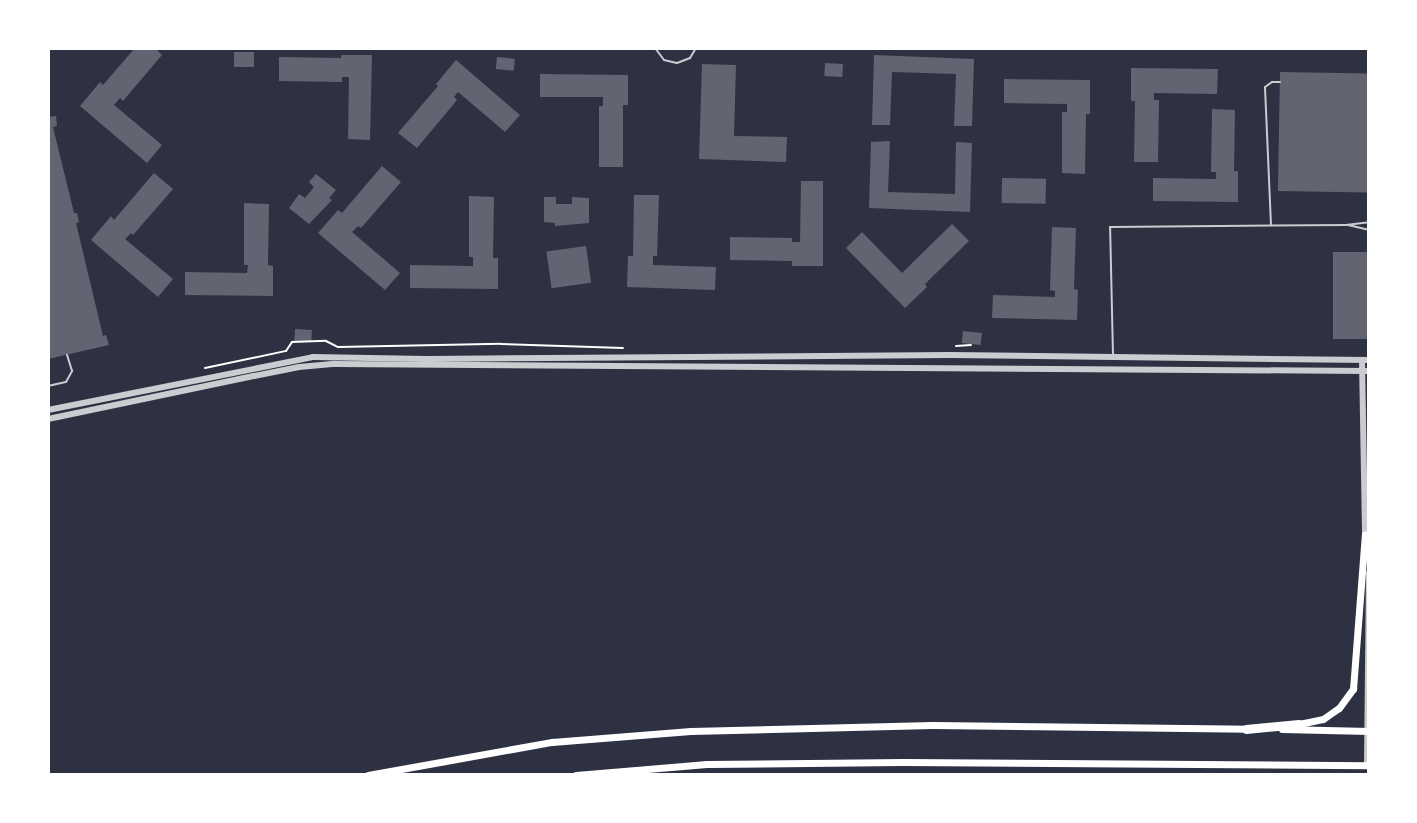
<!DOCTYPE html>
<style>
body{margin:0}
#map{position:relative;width:1417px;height:823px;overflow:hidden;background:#2d3142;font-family:"Titillium Web",sans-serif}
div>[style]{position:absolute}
.building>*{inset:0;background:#626471;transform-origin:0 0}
.path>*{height:2px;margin:-1px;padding:0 1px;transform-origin:1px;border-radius:1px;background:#fff}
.service>*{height:2px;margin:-1px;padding:0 1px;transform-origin:1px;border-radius:1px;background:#caccd0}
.tertiary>*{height:6px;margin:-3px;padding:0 3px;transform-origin:3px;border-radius:3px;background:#caccd0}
.secondary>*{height:7px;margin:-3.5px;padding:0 3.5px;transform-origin:3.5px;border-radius:3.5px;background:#fff}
.motorway>*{height:9px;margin:-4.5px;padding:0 4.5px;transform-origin:4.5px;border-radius:4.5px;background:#fff}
span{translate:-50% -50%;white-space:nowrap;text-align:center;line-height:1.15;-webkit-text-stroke:6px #fff;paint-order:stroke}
.frame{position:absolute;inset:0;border:50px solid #fff;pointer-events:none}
</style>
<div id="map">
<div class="building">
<i style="clip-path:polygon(135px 48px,155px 48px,162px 55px,123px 101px,120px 98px,114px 105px,162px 145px,147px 163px,80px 106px,100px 82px,103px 85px)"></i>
<i style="left:234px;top:52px;width:20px;height:15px"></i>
<i style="clip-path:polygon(341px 55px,372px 55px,370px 140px,348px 139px,349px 77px,342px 77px,342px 82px,279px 81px,279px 57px,341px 58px)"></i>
<i style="clip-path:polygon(874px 55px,974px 59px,972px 126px,954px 126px,956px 74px,892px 72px,890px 125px,872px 125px)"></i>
<i style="left:497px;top:57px;width:18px;height:12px;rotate:6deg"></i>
<i style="clip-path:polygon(456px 60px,520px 115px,505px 132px,458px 92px,454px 97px,457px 100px,417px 148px,398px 133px,438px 86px,436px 84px)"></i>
<i style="left:825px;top:63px;width:18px;height:13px;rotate:3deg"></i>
<i style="clip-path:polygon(702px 64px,736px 65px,734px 136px,787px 137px,786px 162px,699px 159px)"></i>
<i style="clip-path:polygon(1131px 68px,1218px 69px,1217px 94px,1154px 93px,1154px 100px,1159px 100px,1158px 162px,1134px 162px,1135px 101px,1131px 101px)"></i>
<i style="left:1280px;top:72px;width:89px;height:119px;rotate:1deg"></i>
<i style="clip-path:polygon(540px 74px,628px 75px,628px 105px,623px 105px,623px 167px,599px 167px,599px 106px,603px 106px,603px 97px,540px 97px)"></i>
<i style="clip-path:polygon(1004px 79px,1090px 80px,1090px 114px,1086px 114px,1085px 174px,1062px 173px,1062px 112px,1067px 112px,1067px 104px,1004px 103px)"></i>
<i style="clip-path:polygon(1212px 109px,1235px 110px,1234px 171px,1238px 171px,1238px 202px,1153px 201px,1153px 178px,1216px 179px,1216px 172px,1211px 172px)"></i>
<i style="clip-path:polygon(56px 116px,57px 126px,53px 127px,74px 213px,77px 213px,79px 222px,76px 223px,103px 336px,106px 335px,109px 345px,48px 359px,48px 117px)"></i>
<i style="clip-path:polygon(890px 141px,888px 192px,955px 194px,956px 142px,972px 143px,970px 212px,869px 208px,871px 142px)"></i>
<i style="clip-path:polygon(382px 166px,401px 182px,361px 228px,358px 226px,352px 232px,400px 273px,385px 290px,318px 233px,338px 210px,342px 213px)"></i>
<i style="clip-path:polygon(154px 173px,173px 189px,133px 235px,131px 233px,125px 239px,173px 279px,158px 297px,91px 240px,111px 216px,114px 220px)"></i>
<i style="clip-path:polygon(316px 174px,336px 190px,329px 198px,332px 200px,309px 224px,289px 208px,299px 194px,305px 198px,314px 187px,309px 182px)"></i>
<i style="left:1002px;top:178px;width:44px;height:25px;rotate:1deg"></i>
<i style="clip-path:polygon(801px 181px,823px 181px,823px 266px,792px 266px,792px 261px,730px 260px,730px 237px,792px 238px,792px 242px,800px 242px)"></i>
<i style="clip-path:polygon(634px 195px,659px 195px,657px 256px,653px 256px,653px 265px,716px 267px,715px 290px,627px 287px,628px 256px,633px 256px)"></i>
<i style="clip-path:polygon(469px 196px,494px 197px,493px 258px,498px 258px,498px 289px,410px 288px,410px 265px,473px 266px,473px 257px,469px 257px)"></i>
<i style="clip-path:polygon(544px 197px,556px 197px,556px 204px,572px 204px,572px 197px,589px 198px,589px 223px,555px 226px,555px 223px,544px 222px)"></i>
<i style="clip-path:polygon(244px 203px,269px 204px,268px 265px,273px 266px,273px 296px,185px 295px,185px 272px,247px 273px,248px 265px,244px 265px)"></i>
<i style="clip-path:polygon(952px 224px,969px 241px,925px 284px,927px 287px,905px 308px,846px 248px,862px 232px,902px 273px)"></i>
<i style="clip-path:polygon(1052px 227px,1076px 228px,1074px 289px,1078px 290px,1077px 320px,992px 318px,993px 295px,1055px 297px,1055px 291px,1050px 290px)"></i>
<i style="left:586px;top:246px;width:37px;height:40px;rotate:82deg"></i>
<i style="left:1333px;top:252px;width:36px;height:87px"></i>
<i style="left:295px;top:329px;width:17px;height:12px;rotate:3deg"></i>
<i style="left:963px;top:331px;width:19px;height:12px;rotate:6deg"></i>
</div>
<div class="path">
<i style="left:956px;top:346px;width:15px;rotate:-4deg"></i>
<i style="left:205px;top:368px;width:83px;rotate:-11.9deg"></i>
<i style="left:286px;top:351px;width:11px;rotate:-56deg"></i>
<i style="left:292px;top:342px;width:34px;rotate:-2deg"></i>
<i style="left:326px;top:341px;width:13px;rotate:27deg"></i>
<i style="left:338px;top:347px;width:163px;rotate:-1.1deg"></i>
<i style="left:501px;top:344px;width:122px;rotate:1.9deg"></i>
</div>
<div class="service">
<i style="left:655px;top:48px;width:15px;rotate:53deg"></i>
<i style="left:664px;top:60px;width:13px;rotate:13deg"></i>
<i style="left:677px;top:63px;width:14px;rotate:-21deg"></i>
<i style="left:690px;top:58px;width:12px;rotate:-59deg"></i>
<i style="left:1271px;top:225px;width:138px;rotate:-92.5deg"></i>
<i style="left:1265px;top:87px;width:9px;rotate:-36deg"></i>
<i style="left:1272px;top:82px;width:8px"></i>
<i style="left:1348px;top:225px;width:22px;rotate:13deg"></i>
<i style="left:1113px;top:355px;width:128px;rotate:-91.3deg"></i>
<i style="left:1110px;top:227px;width:236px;rotate:-0.5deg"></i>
<i style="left:1346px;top:225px;width:23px;rotate:-7deg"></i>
<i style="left:48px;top:386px;width:18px;rotate:-13deg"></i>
<i style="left:66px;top:382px;width:13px;rotate:-61deg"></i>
<i style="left:72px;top:371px;width:17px;rotate:-107deg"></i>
</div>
<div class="tertiary">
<i style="left:1362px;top:360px;width:174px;rotate:89deg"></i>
<i style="left:1365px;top:534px;width:25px;rotate:81deg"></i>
<i style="left:48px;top:410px;width:270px;rotate:-11.3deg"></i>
<i style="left:313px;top:357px;width:113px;rotate:1deg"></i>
<i style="left:426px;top:359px;width:524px;rotate:-0.44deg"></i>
<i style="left:950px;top:355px;width:419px;rotate:0.7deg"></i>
<i style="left:48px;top:419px;width:210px;rotate:-11.8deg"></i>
<i style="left:254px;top:376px;width:46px;rotate:-11.3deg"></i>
<i style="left:299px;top:367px;width:36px;rotate:-5deg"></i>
<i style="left:335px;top:364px;width:1034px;rotate:0.39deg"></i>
<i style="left:1367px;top:765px;width:192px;rotate:-89.4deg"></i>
</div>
<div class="secondary">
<i style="left:1299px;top:724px;width:25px;rotate:-12deg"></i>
<i style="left:1323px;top:719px;width:19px;rotate:-35deg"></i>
<i style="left:1339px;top:708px;width:24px;rotate:-54deg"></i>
<i style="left:1353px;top:689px;width:155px;rotate:-85.6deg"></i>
<i style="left:1282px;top:729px;width:87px;rotate:1.3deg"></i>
<i style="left:368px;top:775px;width:187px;rotate:-10.2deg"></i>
<i style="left:552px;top:742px;width:139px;rotate:-4.5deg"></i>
<i style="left:691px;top:731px;width:241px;rotate:-1.4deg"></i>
<i style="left:932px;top:725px;width:317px;rotate:0.7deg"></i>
<i style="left:576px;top:775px;width:131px;rotate:-4.8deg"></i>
<i style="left:707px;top:764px;width:196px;rotate:-0.6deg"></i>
<i style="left:903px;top:762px;width:466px;rotate:0.4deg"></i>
</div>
<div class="motorway">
<i style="left:1246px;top:729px;width:53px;rotate:-5.4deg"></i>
</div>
<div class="frame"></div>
</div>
